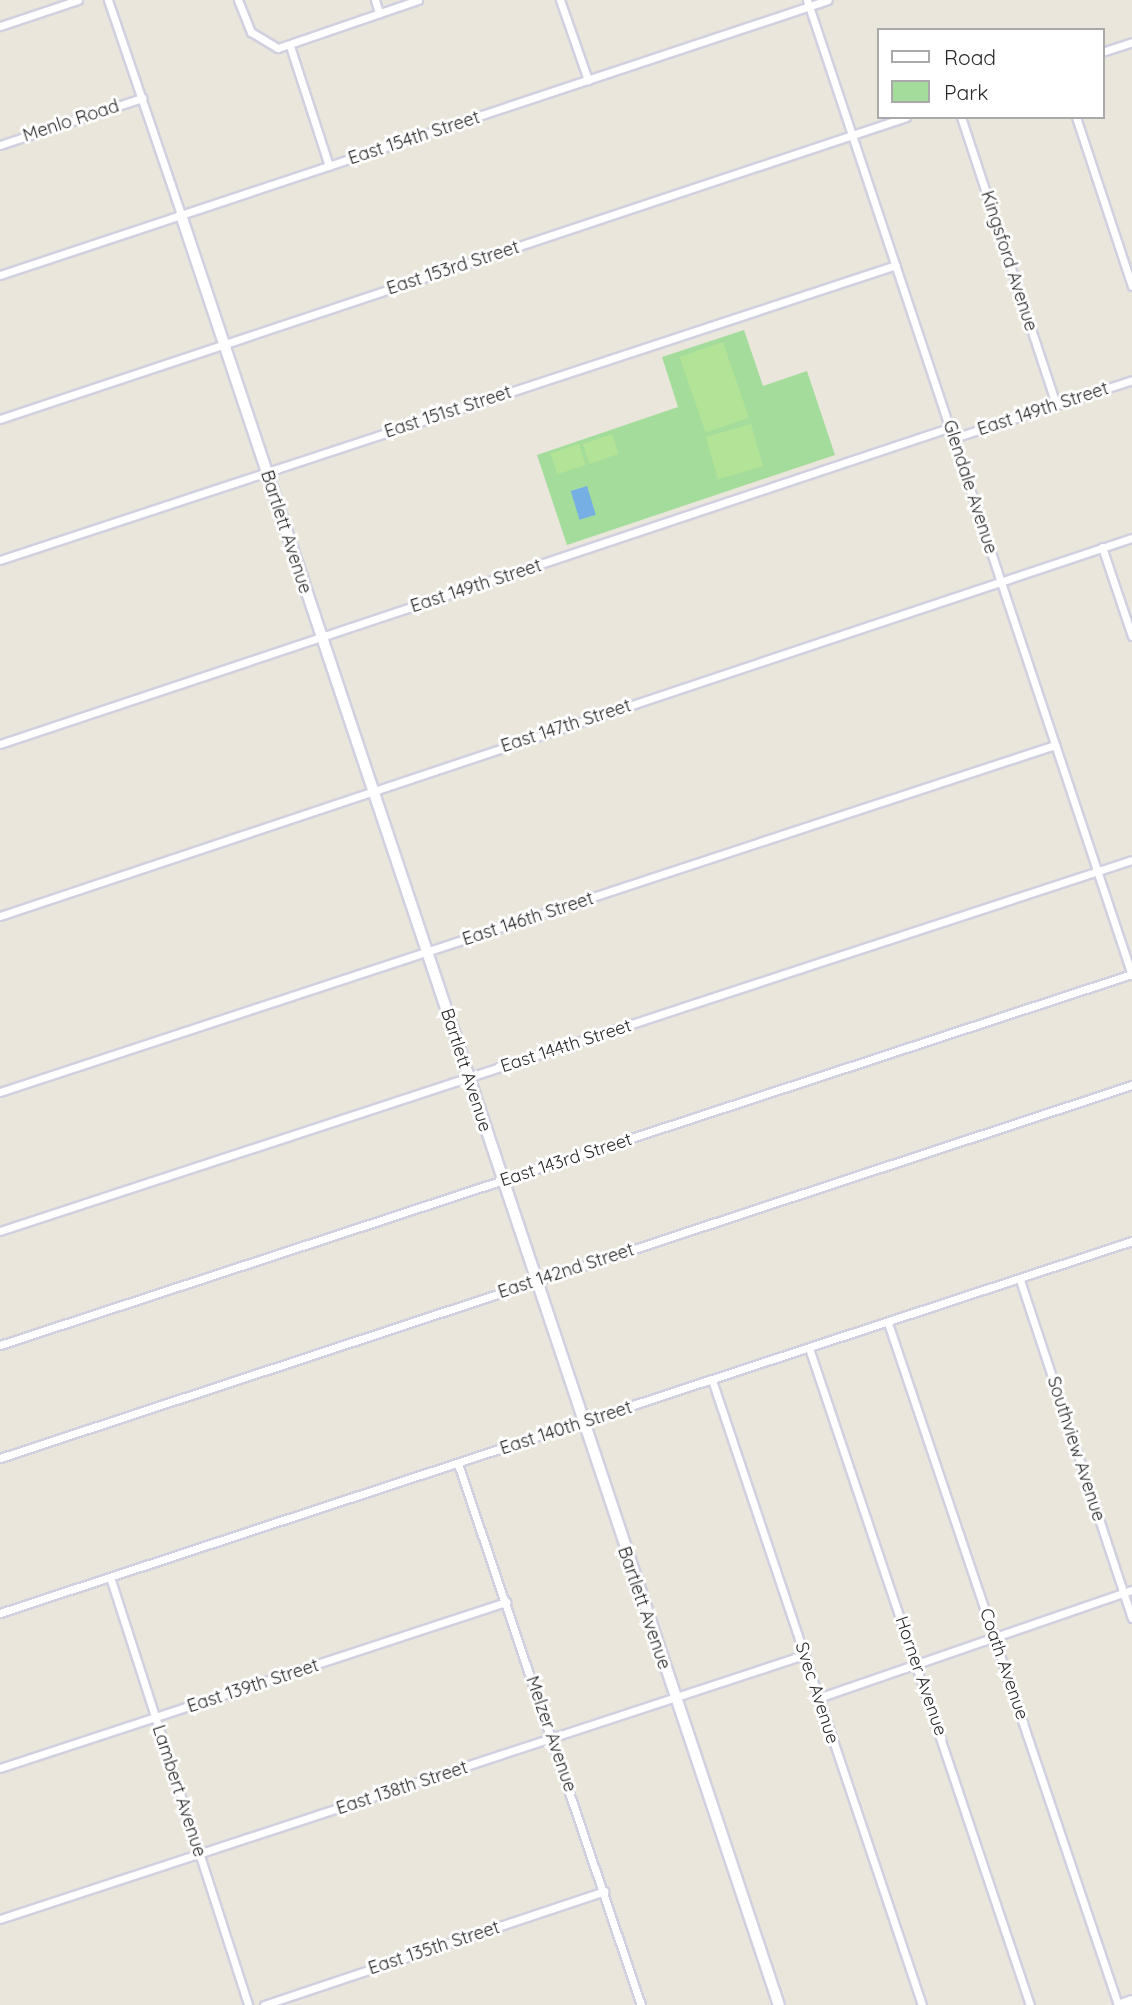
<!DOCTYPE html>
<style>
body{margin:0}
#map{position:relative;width:1132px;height:2005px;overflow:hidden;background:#eae6db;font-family:Quicksand,sans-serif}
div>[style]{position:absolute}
.green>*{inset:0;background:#a3dc9b}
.pitch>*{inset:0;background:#b3e397;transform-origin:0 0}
.water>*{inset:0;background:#75afe4;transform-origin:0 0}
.roads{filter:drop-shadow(2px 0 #d1d0e0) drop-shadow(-2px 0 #d1d0e0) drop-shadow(0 2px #d1d0e0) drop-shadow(0 -2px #d1d0e0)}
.street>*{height:7px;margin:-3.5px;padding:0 3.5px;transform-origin:3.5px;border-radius:3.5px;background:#fff}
.secondary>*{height:10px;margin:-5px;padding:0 5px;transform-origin:5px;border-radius:5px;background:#fff}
span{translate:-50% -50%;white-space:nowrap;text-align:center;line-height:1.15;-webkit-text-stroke:6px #fff;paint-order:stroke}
.street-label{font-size:18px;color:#282828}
.legend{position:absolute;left:877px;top:28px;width:228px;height:91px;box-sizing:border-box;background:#fff;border:2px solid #a9a9a9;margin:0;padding:9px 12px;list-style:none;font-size:21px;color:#282828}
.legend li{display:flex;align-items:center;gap:14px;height:35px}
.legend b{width:35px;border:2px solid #a9a9a9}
</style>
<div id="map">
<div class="green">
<i style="clip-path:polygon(744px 330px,763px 386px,807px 371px,835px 455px,567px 545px,537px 455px,678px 407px,662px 357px)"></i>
</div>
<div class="pitch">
<i style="left:723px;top:342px;width:80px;height:46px;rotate:71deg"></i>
<i style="left:751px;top:424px;width:44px;height:47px;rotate:74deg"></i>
<i style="left:612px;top:434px;width:21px;height:31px;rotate:71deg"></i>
<i style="left:579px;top:444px;width:22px;height:30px;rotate:72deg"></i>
</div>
<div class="water">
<i style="left:587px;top:486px;width:30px;height:17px;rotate:73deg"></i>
</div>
<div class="roads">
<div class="street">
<i style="left:108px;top:0;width:227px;rotate:71.2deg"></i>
<i style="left:238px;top:0;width:35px;rotate:68deg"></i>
<i style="left:251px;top:32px;width:31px;rotate:31deg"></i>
<i style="left:278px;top:48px;width:148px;rotate:-18.9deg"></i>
<i style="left:375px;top:0;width:14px;rotate:73deg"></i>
<i style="left:560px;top:0;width:85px;rotate:70.7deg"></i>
<i style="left:807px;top:0;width:1028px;rotate:71.57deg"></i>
<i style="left:0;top:26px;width:82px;rotate:-18.4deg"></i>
<i style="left:290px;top:46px;width:126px;rotate:72deg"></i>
<i style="left:1102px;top:52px;width:32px;rotate:-18deg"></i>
<i style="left:961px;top:117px;width:303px;rotate:71.7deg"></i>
<i style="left:1076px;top:117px;width:178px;rotate:71.7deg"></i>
<i style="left:0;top:145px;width:150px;rotate:-18.3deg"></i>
<i style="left:0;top:275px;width:872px;rotate:-18.37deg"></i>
<i style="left:0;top:419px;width:955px;rotate:-18.43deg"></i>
<i style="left:954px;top:438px;width:187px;rotate:-18deg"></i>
<i style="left:1102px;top:547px;width:94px;rotate:71.4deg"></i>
<i style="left:0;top:560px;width:943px;rotate:-18.22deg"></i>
<i style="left:0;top:744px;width:1002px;rotate:-18.43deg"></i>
<i style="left:0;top:916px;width:1193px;rotate:-18.47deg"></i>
<i style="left:0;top:1092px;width:1111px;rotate:-18.21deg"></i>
<i style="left:0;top:1231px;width:1191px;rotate:-18.15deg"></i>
<i style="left:1020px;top:1280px;width:356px;rotate:71.7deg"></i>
<i style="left:888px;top:1323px;width:720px;rotate:71.36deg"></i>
<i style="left:0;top:1345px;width:1191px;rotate:-18.15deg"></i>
<i style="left:809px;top:1348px;width:693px;rotate:71.41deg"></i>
<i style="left:712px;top:1380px;width:659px;rotate:71.43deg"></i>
<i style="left:0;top:1458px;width:1192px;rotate:-18.24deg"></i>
<i style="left:458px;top:1464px;width:571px;rotate:71.31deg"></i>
<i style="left:110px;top:1577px;width:450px;rotate:72.1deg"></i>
<i style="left:0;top:1613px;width:1192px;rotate:-18.19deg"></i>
<i style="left:818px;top:1698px;width:332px;rotate:-19deg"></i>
<i style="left:0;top:1768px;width:533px;rotate:-18.16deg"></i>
<i style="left:0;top:1919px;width:846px;rotate:-18.18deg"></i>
<i style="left:264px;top:2005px;width:359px;rotate:-18.5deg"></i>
</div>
<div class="secondary">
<i style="left:181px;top:215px;width:1887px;rotate:71.53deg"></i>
<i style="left:1121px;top:2005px;width:12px;rotate:-20deg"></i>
</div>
</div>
<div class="street-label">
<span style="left:71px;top:121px;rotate:-18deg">Menlo Road</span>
<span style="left:414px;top:138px;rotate:-18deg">East 154th Street</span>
<span style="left:1009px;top:261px;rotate:72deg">Kingsford Avenue</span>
<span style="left:453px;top:268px;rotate:-18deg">East 153rd Street</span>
<span style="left:1043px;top:409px;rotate:-18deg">East 149th Street</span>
<span style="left:448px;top:412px;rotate:-18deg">East 151st Street</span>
<span style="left:970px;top:487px;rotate:72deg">Glendale Avenue</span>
<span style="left:286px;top:532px;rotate:72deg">Bartlett Avenue</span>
<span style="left:476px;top:586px;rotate:-18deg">East 149th Street</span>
<span style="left:566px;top:726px;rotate:-18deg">East 147th Street</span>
<span style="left:528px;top:919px;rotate:-18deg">East 146th Street</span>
<span style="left:566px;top:1046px;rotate:-18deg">East 144th Street</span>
<span style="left:466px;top:1070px;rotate:72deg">Bartlett Avenue</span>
<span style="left:566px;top:1160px;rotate:-18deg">East 143rd Street</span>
<span style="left:566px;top:1271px;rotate:-18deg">East 142nd Street</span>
<span style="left:566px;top:1428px;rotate:-18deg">East 140th Street</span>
<span style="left:1076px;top:1449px;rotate:72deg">Southview Avenue</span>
<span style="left:644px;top:1608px;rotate:71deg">Bartlett Avenue</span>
<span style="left:1004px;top:1664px;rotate:71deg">Coath Avenue</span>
<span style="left:921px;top:1676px;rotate:71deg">Horner Avenue</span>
<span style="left:253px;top:1686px;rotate:-18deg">East 139th Street</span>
<span style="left:817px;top:1693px;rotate:72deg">Svec Avenue</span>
<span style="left:551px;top:1734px;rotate:71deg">Melzer Avenue</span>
<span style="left:402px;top:1788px;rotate:-18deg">East 138th Street</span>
<span style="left:179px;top:1791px;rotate:72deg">Lambert Avenue</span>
<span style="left:434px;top:1948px;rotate:-18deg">East 135th Street</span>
</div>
<ul class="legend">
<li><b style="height:9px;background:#fff"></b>Road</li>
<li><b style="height:19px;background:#a3dc9b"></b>Park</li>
</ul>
</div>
